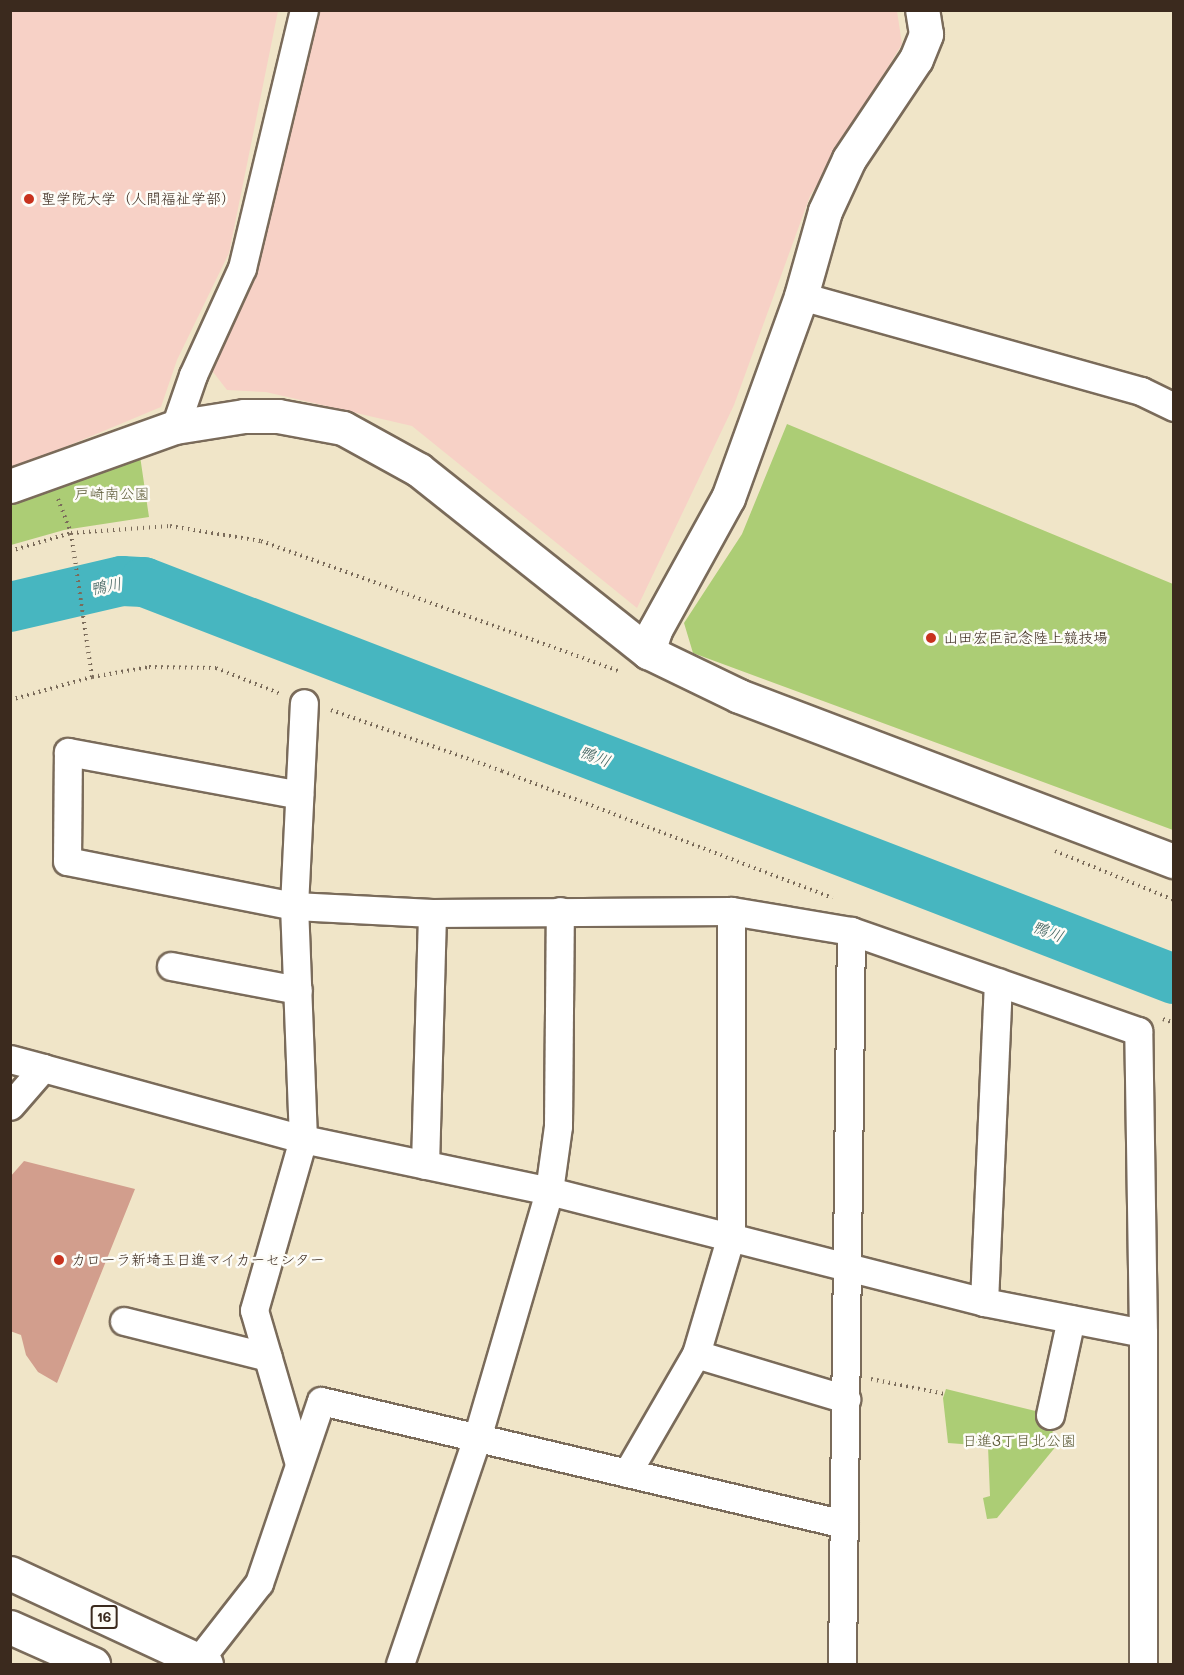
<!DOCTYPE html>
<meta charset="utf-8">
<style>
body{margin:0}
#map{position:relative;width:1184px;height:1675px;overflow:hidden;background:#f0e5c8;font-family:Mali,"Klee One",sans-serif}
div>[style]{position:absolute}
.built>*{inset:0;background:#f7d1c6}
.green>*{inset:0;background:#accd75}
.river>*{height:50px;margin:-25px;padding:0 25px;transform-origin:25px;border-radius:25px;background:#47b6c0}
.building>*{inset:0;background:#d29e8d}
.path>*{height:4px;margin-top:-2px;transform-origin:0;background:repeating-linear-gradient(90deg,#7a6b5a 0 1.5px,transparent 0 6px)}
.roads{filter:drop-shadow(2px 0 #7a6b5a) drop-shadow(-2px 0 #7a6b5a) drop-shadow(0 2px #7a6b5a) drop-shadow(0 -2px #7a6b5a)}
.minor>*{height:27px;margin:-13.5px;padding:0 13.5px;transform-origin:13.5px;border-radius:13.5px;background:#fff}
.tertiary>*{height:33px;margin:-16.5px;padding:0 16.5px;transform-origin:16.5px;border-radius:16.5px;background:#fff}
.trunk>*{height:33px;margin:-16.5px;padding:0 16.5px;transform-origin:16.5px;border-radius:16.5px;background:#fff}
.dots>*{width:16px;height:16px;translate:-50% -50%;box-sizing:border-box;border:3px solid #fdfcf7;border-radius:50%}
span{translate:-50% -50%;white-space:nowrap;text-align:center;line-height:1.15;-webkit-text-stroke:5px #fdfcf7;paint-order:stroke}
.shield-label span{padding:2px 4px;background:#fdfcf7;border:2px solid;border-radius:4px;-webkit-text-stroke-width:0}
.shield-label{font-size:14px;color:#3b2a1e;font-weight:700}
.poi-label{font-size:15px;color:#3b2a1e}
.left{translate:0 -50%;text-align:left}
.park-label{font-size:15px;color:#5d5b38}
.water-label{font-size:16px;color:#40625f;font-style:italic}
.frame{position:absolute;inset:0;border:12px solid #3b2a1e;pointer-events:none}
</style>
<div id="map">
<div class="built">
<i style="clip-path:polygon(10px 11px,278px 11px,229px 253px,177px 360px,161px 407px,10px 470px)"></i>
<i style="clip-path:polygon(317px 11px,897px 11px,902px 44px,810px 196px,734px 405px,637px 608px,412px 426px,266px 392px,227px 390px,210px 368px,255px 278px)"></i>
</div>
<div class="green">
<i style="clip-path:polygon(787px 424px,1173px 584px,1173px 830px,693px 653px,684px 623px,742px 534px)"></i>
<i style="clip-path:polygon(140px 456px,149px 517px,64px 530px,11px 545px,11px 501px)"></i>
<i style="clip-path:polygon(946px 1389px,1056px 1416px,1050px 1444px,1057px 1445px,997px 1518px,987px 1519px,983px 1498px,990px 1496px,988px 1446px,948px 1443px,943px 1398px)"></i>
</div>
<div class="river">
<i style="left:10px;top:607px;width:115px;rotate:-13.1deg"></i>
<i style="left:122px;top:581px;width:22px;rotate:3deg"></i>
<i style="left:144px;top:582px;width:1104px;rotate:21.08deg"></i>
</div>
<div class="building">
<i style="clip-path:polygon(24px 1161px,135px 1189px,57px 1383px,38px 1372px,26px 1355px,21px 1335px,10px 1331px,10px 1177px)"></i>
</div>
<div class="path">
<i style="left:58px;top:499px;width:36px;rotate:69deg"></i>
<i style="left:71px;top:533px;width:146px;rotate:81.7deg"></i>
<i style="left:10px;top:551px;width:64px;rotate:-16.4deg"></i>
<i style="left:71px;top:533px;width:99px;rotate:-4deg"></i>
<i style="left:170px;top:526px;width:92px;rotate:9.4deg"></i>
<i style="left:261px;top:541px;width:383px;rotate:20deg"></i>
<i style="left:10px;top:700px;width:85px;rotate:-15.7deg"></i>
<i style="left:92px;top:677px;width:58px;rotate:-10deg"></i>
<i style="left:149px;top:667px;width:67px;rotate:0.9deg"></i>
<i style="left:216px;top:668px;width:70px;rotate:21.8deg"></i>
<i style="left:331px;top:710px;width:182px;rotate:19.6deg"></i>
<i style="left:502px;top:771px;width:354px;rotate:21deg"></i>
<i style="left:1055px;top:851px;width:129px;rotate:22.4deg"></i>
<i style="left:1163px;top:1019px;width:12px;rotate:20deg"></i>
<i style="left:871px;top:1379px;width:76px;rotate:11.5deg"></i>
</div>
<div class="roads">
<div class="minor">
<i style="left:801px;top:296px;width:353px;rotate:15.6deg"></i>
<i style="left:1141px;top:391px;width:37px;rotate:26deg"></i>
<i style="left:175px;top:427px;width:55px;rotate:-70.9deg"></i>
<i style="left:193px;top:375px;width:118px;rotate:-65.4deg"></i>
<i style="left:242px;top:268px;width:265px;rotate:-76.5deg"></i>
<i style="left:171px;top:966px;width:129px;rotate:10.7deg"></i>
<i style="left:10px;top:1059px;width:34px;rotate:15deg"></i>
<i style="left:43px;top:1068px;width:50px;rotate:131deg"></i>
<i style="left:43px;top:1068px;width:270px;rotate:15.3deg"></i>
<i style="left:303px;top:1139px;width:251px;rotate:11.9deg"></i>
<i style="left:549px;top:1191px;width:449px;rotate:14.3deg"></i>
<i style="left:984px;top:1302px;width:162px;rotate:11deg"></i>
<i style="left:1143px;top:1333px;width:302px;rotate:-90.9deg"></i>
<i style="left:1138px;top:1031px;width:304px;rotate:-160.8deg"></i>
<i style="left:851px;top:931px;width:122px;rotate:-170.5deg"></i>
<i style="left:731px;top:911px;width:299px;rotate:179.6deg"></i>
<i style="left:432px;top:913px;width:138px;rotate:-177.1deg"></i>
<i style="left:294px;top:906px;width:231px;rotate:-168.8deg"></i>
<i style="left:67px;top:861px;width:109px;rotate:-89.5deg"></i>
<i style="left:68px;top:752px;width:235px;rotate:10.5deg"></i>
<i style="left:425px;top:1165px;width:252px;rotate:-88.4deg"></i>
<i style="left:984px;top:1302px;width:320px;rotate:-87.5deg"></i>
<i style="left:124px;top:1321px;width:148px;rotate:14deg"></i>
<i style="left:696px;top:1354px;width:157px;rotate:16.7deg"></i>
<i style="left:1050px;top:1415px;width:98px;rotate:-77.7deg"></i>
<i style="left:299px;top:1464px;width:160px;rotate:-106.3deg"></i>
<i style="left:254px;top:1310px;width:178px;rotate:-74deg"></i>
<i style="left:303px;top:1139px;width:233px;rotate:-92.2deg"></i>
<i style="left:294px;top:906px;width:203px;rotate:-87.2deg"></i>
<i style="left:627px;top:1473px;width:138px;rotate:-59.9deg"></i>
<i style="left:696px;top:1354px;width:123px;rotate:-73.5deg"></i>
<i style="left:731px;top:1236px;width:325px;rotate:-90deg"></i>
<i style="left:198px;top:1661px;width:99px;rotate:-52deg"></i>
<i style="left:259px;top:1583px;width:192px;rotate:-71.2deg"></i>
<i style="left:321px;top:1401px;width:537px;rotate:13.23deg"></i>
<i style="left:400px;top:1664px;width:239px;rotate:-71.2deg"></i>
<i style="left:477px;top:1438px;width:257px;rotate:-73.7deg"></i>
<i style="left:549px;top:1191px;width:66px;rotate:-82.1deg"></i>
<i style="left:558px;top:1126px;width:215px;rotate:-89.5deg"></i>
<i style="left:842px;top:1664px;width:733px;rotate:-89.3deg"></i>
<i style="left:1143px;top:1664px;width:331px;rotate:-90deg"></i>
</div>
<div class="tertiary">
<i style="left:10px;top:486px;width:175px;rotate:-19.7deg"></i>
<i style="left:175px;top:427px;width:70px;rotate:-9.1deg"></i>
<i style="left:244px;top:416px;width:34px"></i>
<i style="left:278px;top:416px;width:66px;rotate:10.5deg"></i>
<i style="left:343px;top:428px;width:87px;rotate:28.9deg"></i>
<i style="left:419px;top:470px;width:293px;rotate:38.5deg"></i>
<i style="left:648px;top:652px;width:101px;rotate:25.8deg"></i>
<i style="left:739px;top:696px;width:465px;rotate:20.8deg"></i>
<i style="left:648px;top:652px;width:23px;rotate:-72deg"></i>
<i style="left:655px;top:630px;width:151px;rotate:-61.1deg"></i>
<i style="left:728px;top:498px;width:215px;rotate:-70.1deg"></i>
<i style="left:801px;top:296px;width:88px;rotate:-74.2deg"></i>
<i style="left:825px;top:211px;width:57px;rotate:-65.2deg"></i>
<i style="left:849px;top:159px;width:120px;rotate:-56.2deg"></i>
<i style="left:916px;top:59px;width:27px;rotate:-68deg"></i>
<i style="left:926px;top:34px;width:24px;rotate:-99deg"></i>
</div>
<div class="trunk">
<i style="left:10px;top:1573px;width:216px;rotate:24.9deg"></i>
<i style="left:10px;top:1627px;width:91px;rotate:24deg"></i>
</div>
</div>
<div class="dots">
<i style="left:29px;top:199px;background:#c8321e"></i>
<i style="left:931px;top:638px;background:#c8321e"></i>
<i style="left:59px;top:1260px;background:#c8321e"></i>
</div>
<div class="shield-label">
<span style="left:104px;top:1617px">16</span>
</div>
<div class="poi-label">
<span class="left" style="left:41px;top:199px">聖学院大学（人間福祉学部）</span>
<span class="left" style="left:943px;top:638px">山田宏臣記念陸上競技場</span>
<span class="left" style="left:71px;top:1260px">カローラ新埼玉日進マイカーセンター</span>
</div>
<div class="park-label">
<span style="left:112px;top:494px">戸崎南公園</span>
<span style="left:1019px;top:1441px">日進3丁目北公園</span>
</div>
<div class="water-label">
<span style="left:106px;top:586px;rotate:-11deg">鴨川</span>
<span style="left:595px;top:756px;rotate:21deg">鴨川</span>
<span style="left:1048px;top:931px;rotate:21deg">鴨川</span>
</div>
<div class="frame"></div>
</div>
